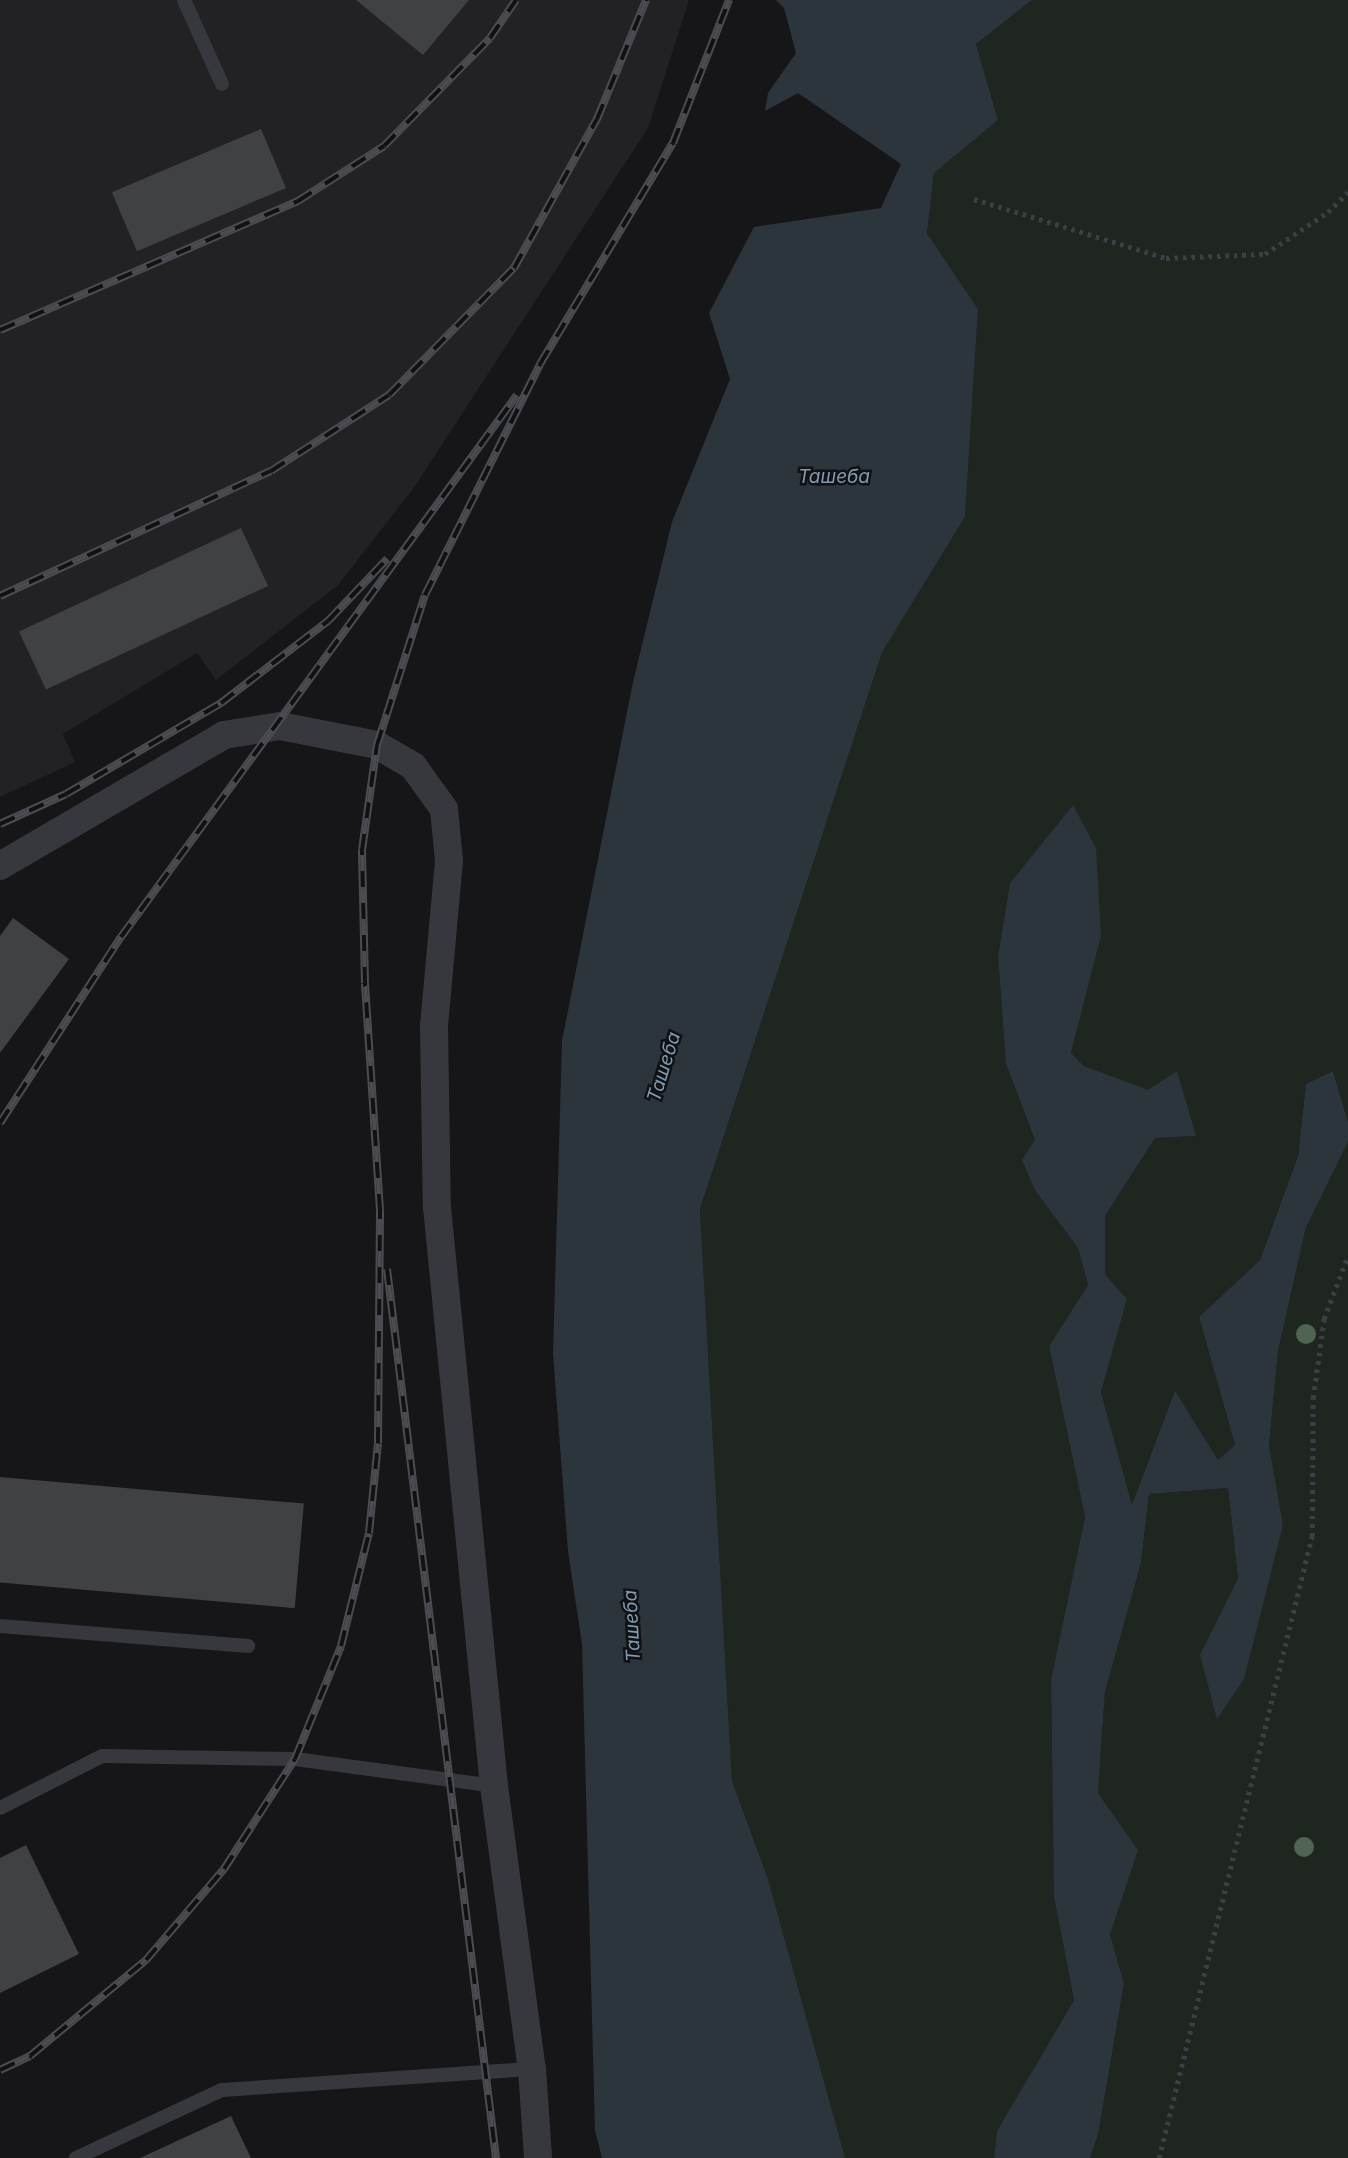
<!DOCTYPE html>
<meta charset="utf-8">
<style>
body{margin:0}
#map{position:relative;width:1348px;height:2158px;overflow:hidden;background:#161618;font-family:Inter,sans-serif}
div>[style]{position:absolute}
.built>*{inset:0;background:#222225}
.green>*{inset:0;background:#1e261f}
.water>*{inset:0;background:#2c353c}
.building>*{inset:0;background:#404145;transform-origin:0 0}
.path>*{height:4.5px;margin-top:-2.25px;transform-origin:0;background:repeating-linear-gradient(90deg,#3d3f44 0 3.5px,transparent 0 8.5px)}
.service>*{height:14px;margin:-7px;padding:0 7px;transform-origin:7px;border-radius:7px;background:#37383d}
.minor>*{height:28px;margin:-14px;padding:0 14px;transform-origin:14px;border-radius:14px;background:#37383d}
.rail>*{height:8px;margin-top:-4px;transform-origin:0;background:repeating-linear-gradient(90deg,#111113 0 16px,#4a4c52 0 32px);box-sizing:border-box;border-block:2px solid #4a4c52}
.trees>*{width:20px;height:20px;margin:-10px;border-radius:50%;background:#506452}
span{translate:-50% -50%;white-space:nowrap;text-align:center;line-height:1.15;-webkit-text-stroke:5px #111113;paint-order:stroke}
.water-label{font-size:19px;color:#7f9bb3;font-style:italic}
</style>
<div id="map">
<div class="built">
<i style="clip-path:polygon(0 0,689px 0,648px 128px,413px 489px,338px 585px,216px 680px,197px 653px,63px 734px,75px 762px,0 797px)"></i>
</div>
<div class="green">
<i style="clip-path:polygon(1032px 0,1348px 0,1348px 1122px,1333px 1071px,1306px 1084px,1298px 1156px,1260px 1260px,1199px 1317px,1235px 1445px,1218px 1461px,1175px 1392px,1132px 1506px,1101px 1391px,1127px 1299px,1105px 1274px,1105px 1216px,1155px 1138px,1196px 1136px,1148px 1091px,1084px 1066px,1071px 1053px,1101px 936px,1073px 805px,1010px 883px,998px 956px,1006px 1064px,1035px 1140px,1036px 1192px,1078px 1248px,1088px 1285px,1049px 1346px,1085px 1517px,1051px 1680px,1054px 1897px,1074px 2000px,997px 2131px,994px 2158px,844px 2158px,768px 1879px,732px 1781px,700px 1209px,882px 651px,965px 517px,978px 309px,927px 233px,934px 173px,998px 120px,976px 44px)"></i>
<i style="clip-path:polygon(1348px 1142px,1348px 2158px,1090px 2158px,1124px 1983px,1110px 1935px,1138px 1850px,1098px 1793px,1105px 1692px,1141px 1563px,1149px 1494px,1228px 1488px,1238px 1578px,1200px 1655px,1283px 1525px,1269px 1445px,1278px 1351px,1306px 1226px)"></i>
</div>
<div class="water">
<i style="clip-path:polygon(776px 0,1032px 0,976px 44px,998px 120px,934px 173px,927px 233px,978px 309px,965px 517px,882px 652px,700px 1209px,732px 1781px,768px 1879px,845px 2158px,602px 2158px,595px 2130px,582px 1644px,568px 1551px,553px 1354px,562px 1041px,633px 682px,672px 522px,730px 379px,709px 313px,754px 227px,881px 208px,901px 164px,798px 93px,765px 111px,768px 93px,796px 53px,784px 8px)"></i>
<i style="clip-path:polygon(1073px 805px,1096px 848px,1101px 936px,1071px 1053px,1084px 1066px,1148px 1090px,1177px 1071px,1196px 1136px,1155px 1138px,1105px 1216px,1105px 1274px,1127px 1299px,1101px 1392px,1132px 1505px,1175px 1391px,1218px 1460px,1235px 1445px,1199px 1317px,1260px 1260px,1298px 1156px,1306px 1084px,1333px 1071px,1348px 1122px,1348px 1142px,1306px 1227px,1278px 1351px,1269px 1445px,1283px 1525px,1244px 1679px,1217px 1719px,1200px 1655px,1238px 1578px,1228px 1488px,1149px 1494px,1141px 1563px,1105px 1692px,1098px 1793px,1138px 1850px,1110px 1935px,1124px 1983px,1098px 2134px,1090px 2158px,994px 2158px,997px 2131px,1074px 2000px,1054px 1897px,1051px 1680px,1085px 1517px,1049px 1346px,1088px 1285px,1078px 1248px,1036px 1192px,1022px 1160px,1035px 1140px,1006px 1064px,998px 956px,1010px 883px)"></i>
</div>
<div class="building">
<i style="clip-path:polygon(356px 0,469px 0,423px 55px)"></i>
<i style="left:261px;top:129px;width:64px;height:162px;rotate:67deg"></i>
<i style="left:241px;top:528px;width:64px;height:245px;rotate:65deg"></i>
<i style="clip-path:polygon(13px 918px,69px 959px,0 1053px,0 936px)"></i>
<i style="left:0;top:1477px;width:305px;height:105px;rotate:5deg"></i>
<i style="clip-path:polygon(26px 1845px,79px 1954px,0 1993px,0 1858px)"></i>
<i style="clip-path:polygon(231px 2116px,251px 2158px,140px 2158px)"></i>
</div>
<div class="path">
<i style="left:974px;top:199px;width:201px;rotate:17.1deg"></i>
<i style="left:1166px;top:258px;width:99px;rotate:-2.3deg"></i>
<i style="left:1265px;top:254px;width:76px;rotate:-33.7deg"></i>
<i style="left:1328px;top:212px;width:28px;rotate:-45deg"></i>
<i style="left:1159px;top:2158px;width:641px;rotate:-76.18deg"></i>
<i style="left:1312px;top:1536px;width:138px;rotate:-89.6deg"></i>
<i style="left:1313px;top:1398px;width:80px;rotate:-82.1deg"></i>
<i style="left:1324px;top:1319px;width:68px;rotate:-69.4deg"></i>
</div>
<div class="service">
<i style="left:184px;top:0;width:92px;rotate:65.7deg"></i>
<i style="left:0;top:1626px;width:249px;rotate:4.6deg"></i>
<i style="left:0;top:1808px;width:114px;rotate:-27deg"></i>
<i style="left:102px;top:1756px;width:193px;rotate:0.9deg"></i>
<i style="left:295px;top:1759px;width:201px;rotate:7.7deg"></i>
<i style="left:76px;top:2158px;width:161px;rotate:-25deg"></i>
<i style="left:222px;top:2090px;width:311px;rotate:-3.9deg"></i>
</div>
<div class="minor">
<i style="left:0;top:866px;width:259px;rotate:-30.3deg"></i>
<i style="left:224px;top:735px;width:57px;rotate:-9.1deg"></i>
<i style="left:280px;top:726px;width:99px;rotate:11.1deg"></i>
<i style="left:377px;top:745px;width:42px;rotate:30.3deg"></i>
<i style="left:413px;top:766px;width:53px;rotate:54.2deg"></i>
<i style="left:444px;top:809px;width:52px;rotate:84.5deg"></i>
<i style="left:449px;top:861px;width:166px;rotate:95.2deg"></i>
<i style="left:434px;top:1026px;width:181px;rotate:89.1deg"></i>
<i style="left:437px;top:1207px;width:582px;rotate:84.38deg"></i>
<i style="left:494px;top:1786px;width:286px;rotate:82.4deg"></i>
<i style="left:532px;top:2069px;width:89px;rotate:86.1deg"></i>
</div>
<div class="rail">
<i style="left:0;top:330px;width:325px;rotate:-23.4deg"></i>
<i style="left:298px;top:201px;width:102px;rotate:-32.6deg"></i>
<i style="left:384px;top:146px;width:151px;rotate:-45.5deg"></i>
<i style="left:490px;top:38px;width:46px;rotate:-55.6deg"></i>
<i style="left:0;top:596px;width:298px;rotate:-24.8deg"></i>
<i style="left:271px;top:471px;width:140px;rotate:-32.8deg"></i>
<i style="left:389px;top:395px;width:178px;rotate:-45.5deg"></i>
<i style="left:514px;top:268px;width:171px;rotate:-60.9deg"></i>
<i style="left:597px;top:119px;width:129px;rotate:-67.6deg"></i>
<i style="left:0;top:824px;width:72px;rotate:-24.4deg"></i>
<i style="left:66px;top:794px;width:180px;rotate:-30.4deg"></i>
<i style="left:221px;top:703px;width:135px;rotate:-37.5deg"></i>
<i style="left:328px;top:621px;width:86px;rotate:-46.4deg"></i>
<i style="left:0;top:1123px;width:222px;rotate:-57deg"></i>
<i style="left:121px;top:937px;width:671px;rotate:-53.85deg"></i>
<i style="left:387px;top:1269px;width:896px;rotate:83.01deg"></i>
<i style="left:0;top:2070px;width:33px;rotate:-25deg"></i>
<i style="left:30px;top:2056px;width:151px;rotate:-39.6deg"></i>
<i style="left:146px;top:1960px;width:120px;rotate:-49.4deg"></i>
<i style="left:224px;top:1869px;width:131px;rotate:-57.2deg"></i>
<i style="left:295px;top:1759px;width:122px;rotate:-67.8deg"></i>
<i style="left:341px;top:1646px;width:116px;rotate:-76.1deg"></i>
<i style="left:369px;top:1533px;width:90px;rotate:-84.3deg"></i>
<i style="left:378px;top:1443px;width:233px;rotate:-89.5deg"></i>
<i style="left:380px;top:1210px;width:227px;rotate:-93.8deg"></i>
<i style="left:365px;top:983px;width:133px;rotate:-91.3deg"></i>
<i style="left:362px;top:850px;width:106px;rotate:-81.9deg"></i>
<i style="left:377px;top:745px;width:157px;rotate:-72.3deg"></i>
<i style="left:425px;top:595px;width:258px;rotate:-63.5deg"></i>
<i style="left:540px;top:364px;width:258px;rotate:-59deg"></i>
<i style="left:673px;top:143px;width:154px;rotate:-68.6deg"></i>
</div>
<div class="trees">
<i style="left:1306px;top:1334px"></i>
<i style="left:1304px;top:1847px"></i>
</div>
<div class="water-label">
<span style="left:834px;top:477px">Ташеба</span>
<span style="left:664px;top:1067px;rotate:-73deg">Ташеба</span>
<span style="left:632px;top:1626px;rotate:-93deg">Ташеба</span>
</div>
</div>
